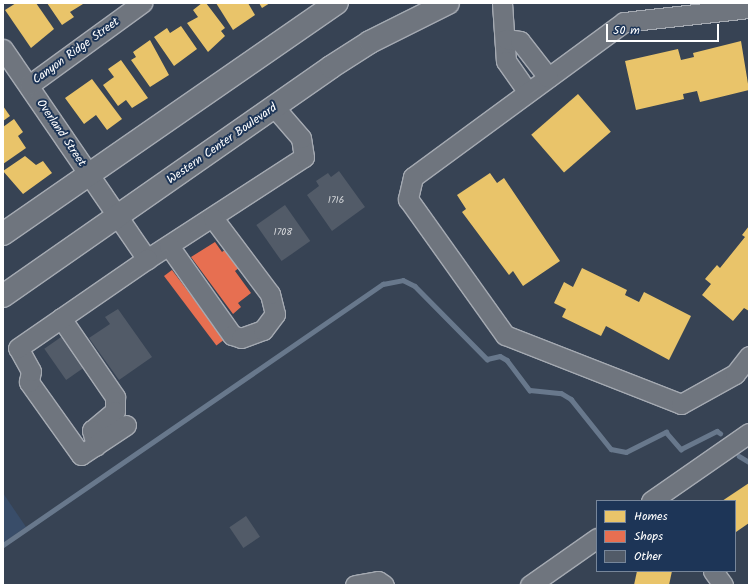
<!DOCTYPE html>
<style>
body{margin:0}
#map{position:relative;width:752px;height:588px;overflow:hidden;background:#374354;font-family:Kalam,sans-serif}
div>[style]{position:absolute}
.built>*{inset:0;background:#394d69}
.homes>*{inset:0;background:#e9c46a;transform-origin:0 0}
.shops>*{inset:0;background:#e76f51;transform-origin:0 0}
.stream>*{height:4.5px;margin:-2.25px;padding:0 2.25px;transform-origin:2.25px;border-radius:2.25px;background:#68788c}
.building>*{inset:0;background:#525b68;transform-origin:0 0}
.roads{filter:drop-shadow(1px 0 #a5aab2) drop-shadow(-1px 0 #a5aab2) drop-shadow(0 1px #a5aab2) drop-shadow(0 -1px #a5aab2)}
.minor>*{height:19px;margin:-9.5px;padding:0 9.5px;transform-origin:9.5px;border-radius:9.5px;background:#6f757e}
.major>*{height:22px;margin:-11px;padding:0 11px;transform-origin:11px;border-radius:11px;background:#6f757e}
span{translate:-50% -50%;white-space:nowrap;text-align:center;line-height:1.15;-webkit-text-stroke:4px #1d3557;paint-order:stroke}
.number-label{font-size:10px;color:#d4d6d9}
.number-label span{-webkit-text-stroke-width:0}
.street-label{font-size:12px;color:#fff}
.frame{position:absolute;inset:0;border:4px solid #fff;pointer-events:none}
.legend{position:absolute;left:596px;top:500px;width:140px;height:72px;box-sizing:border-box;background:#1d3557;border:1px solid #77869a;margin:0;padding:5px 7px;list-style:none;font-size:12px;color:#fff}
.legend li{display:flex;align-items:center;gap:8px;height:20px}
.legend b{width:20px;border:1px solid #77869a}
.scale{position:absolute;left:606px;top:24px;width:113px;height:18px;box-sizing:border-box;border:2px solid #fff;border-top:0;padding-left:5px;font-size:12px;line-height:14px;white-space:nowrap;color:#fff;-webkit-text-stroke:3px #1d3557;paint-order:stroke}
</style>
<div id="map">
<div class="built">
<i style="clip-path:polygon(3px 493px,26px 527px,3px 543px)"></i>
</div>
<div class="homes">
<i style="clip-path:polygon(16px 3px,36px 3px,54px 29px,31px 48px,5px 10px)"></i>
<i style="clip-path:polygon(47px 3px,82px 3px,83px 4px,70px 12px,74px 17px,62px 25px)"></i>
<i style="clip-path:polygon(202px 3px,206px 3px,225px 28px,221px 31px,225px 36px,208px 52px,187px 23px,198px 17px,193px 10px)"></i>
<i style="clip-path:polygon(216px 3px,248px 3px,255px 15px,233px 30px)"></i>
<i style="clip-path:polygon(259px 3px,270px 3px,262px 8px)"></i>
<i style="clip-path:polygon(181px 26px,197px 49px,174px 66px,154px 37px,167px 28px,170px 33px)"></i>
<i style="clip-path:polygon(150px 40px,169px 75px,150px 87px,131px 60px,136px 57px,133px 52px)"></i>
<i style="clip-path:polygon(741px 41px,749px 90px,700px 102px,697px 91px,683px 94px,684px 99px,636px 110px,625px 61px,678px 49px,681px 60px,694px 57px,693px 53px)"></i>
<i style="clip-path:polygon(121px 60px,148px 98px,132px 108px,126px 100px,118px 106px,103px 85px,114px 77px,108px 69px)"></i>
<i style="clip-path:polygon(92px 79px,122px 119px,107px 130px,96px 115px,84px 124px,65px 98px)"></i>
<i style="left:578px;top:94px;width:50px;height:62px;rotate:49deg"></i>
<i style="clip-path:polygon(3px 106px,10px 116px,3px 121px)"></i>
<i style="clip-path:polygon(14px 119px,23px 132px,18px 136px,26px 148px,3px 164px,3px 127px)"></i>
<i style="clip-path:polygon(25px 156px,36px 165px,43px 161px,52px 173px,23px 194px,3px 171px)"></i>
<i style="clip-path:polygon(490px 173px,497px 183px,504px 178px,560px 261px,523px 286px,513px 271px,509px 275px,462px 212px,466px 209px,457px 195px)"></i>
<i style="clip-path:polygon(749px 226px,749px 311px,744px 308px,733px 321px,702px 295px,711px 284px,705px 279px,717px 265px,720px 268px,745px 237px,742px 235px)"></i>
<i style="clip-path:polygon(582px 268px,627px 290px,625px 295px,639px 302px,644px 292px,691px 316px,669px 360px,606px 326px,601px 336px,562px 317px,566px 309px,554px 303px,564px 282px,573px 287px)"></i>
<i style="clip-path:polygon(749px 483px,749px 523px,736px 532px,735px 501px,722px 501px)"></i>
<i style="clip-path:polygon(637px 571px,672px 571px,669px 585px,634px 585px)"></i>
</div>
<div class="shops">
<i style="clip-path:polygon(215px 242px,222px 252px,226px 249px,240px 267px,235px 271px,251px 293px,238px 303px,241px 307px,233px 314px,191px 257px)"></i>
<i style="left:172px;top:270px;width:87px;height:10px;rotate:53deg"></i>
</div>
<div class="stream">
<i style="left:739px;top:456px;width:12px;rotate:31deg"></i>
<i style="left:3px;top:545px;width:461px;rotate:-34.5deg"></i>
<i style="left:383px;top:284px;width:20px;rotate:-11deg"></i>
<i style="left:403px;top:280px;width:13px;rotate:27deg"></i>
<i style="left:415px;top:286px;width:103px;rotate:45.4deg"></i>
<i style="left:487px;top:359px;width:13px;rotate:-13deg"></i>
<i style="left:500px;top:356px;width:8px;rotate:30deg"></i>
<i style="left:507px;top:360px;width:38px;rotate:53deg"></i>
<i style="left:530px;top:390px;width:31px;rotate:6deg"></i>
<i style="left:561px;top:393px;width:12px;rotate:31deg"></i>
<i style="left:571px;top:399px;width:64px;rotate:51.3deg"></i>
<i style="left:611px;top:449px;width:15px;rotate:11deg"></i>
<i style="left:626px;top:452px;width:45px;rotate:-26.6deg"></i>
<i style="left:666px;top:432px;width:23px;rotate:49deg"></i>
<i style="left:681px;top:449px;width:40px;rotate:-26.6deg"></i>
<i style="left:717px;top:431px;width:4px;rotate:34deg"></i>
</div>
<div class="building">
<i style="clip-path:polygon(339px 171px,365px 207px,332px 231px,307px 195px,319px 186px,316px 181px,328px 173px,331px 177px)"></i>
<i style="left:285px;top:205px;width:44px;height:35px;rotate:55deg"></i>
<i style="clip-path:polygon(118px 309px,152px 357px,119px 380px,89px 338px,110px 324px,105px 317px)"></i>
<i style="left:64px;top:335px;width:38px;height:24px;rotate:55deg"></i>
<i style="left:246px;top:516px;width:25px;height:20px;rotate:56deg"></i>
</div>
<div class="roads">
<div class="minor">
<i style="left:502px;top:3px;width:58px;rotate:86.1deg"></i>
<i style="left:506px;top:61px;width:38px;rotate:55deg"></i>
<i style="left:749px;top:8px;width:126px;rotate:173.6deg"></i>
<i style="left:624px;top:22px;width:262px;rotate:143.7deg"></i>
<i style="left:413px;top:177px;width:23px;rotate:103deg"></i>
<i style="left:408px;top:199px;width:167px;rotate:54.5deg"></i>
<i style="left:505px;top:335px;width:189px;rotate:21.4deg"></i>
<i style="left:681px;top:404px;width:62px;rotate:-29.1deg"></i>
<i style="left:735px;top:374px;width:23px;rotate:-52deg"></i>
<i style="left:506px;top:39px;width:14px;rotate:8deg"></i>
<i style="left:520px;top:41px;width:46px;rotate:52.1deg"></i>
<i style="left:3px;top:49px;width:255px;rotate:55.6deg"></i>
<i style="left:147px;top:259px;width:187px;rotate:-33deg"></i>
<i style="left:304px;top:157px;width:19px;rotate:-99deg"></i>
<i style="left:301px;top:138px;width:40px;rotate:-131deg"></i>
<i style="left:29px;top:85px;width:140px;rotate:-36deg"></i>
<i style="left:169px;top:246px;width:109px;rotate:54.7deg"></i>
<i style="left:232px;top:335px;width:9px;rotate:18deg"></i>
<i style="left:241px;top:338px;width:23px;rotate:-20deg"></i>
<i style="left:263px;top:330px;width:20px;rotate:-53deg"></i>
<i style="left:275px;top:314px;width:21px;rotate:-104deg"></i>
<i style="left:270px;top:294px;width:95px;rotate:-126.9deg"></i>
<i style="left:61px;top:318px;width:96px;rotate:55.6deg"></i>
<i style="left:115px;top:397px;width:14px;rotate:90deg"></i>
<i style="left:115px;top:411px;width:30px;rotate:140deg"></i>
<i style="left:92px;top:430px;width:16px;rotate:75deg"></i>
<i style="left:126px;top:425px;width:54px;rotate:146.3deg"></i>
<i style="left:81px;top:455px;width:90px;rotate:-125.5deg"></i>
<i style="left:29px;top:382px;width:11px;rotate:-80deg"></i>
<i style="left:31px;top:371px;width:26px;rotate:-119deg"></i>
<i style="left:18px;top:348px;width:157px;rotate:-34.6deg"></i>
<i style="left:651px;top:501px;width:119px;rotate:-34.8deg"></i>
<i style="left:713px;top:571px;width:17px;rotate:54deg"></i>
<i style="left:355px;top:585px;width:23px;rotate:-10deg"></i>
<i style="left:378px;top:581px;width:7px;rotate:34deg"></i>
<i style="left:530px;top:585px;width:82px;rotate:-35deg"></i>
</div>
<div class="major">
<i style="left:3px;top:234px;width:406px;rotate:-34.7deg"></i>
<i style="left:3px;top:296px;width:400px;rotate:-34.9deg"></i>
<i style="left:331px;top:67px;width:46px;rotate:-32.7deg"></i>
<i style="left:370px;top:42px;width:87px;rotate:-26.6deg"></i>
</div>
</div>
<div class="number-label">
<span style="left:336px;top:201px">1716</span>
<span style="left:283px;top:233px">1708</span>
</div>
<div class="street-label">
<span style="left:76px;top:51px;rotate:-36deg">Canyon Ridge Street</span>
<span style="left:61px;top:133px;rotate:56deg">Overland Street</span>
<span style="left:222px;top:144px;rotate:-35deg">Western Center Boulevard</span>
</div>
<div class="frame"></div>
<ul class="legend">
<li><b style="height:11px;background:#e9c46a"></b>Homes</li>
<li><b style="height:11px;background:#e76f51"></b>Shops</li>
<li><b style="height:11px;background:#525b68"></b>Other</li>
</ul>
<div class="scale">50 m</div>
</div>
